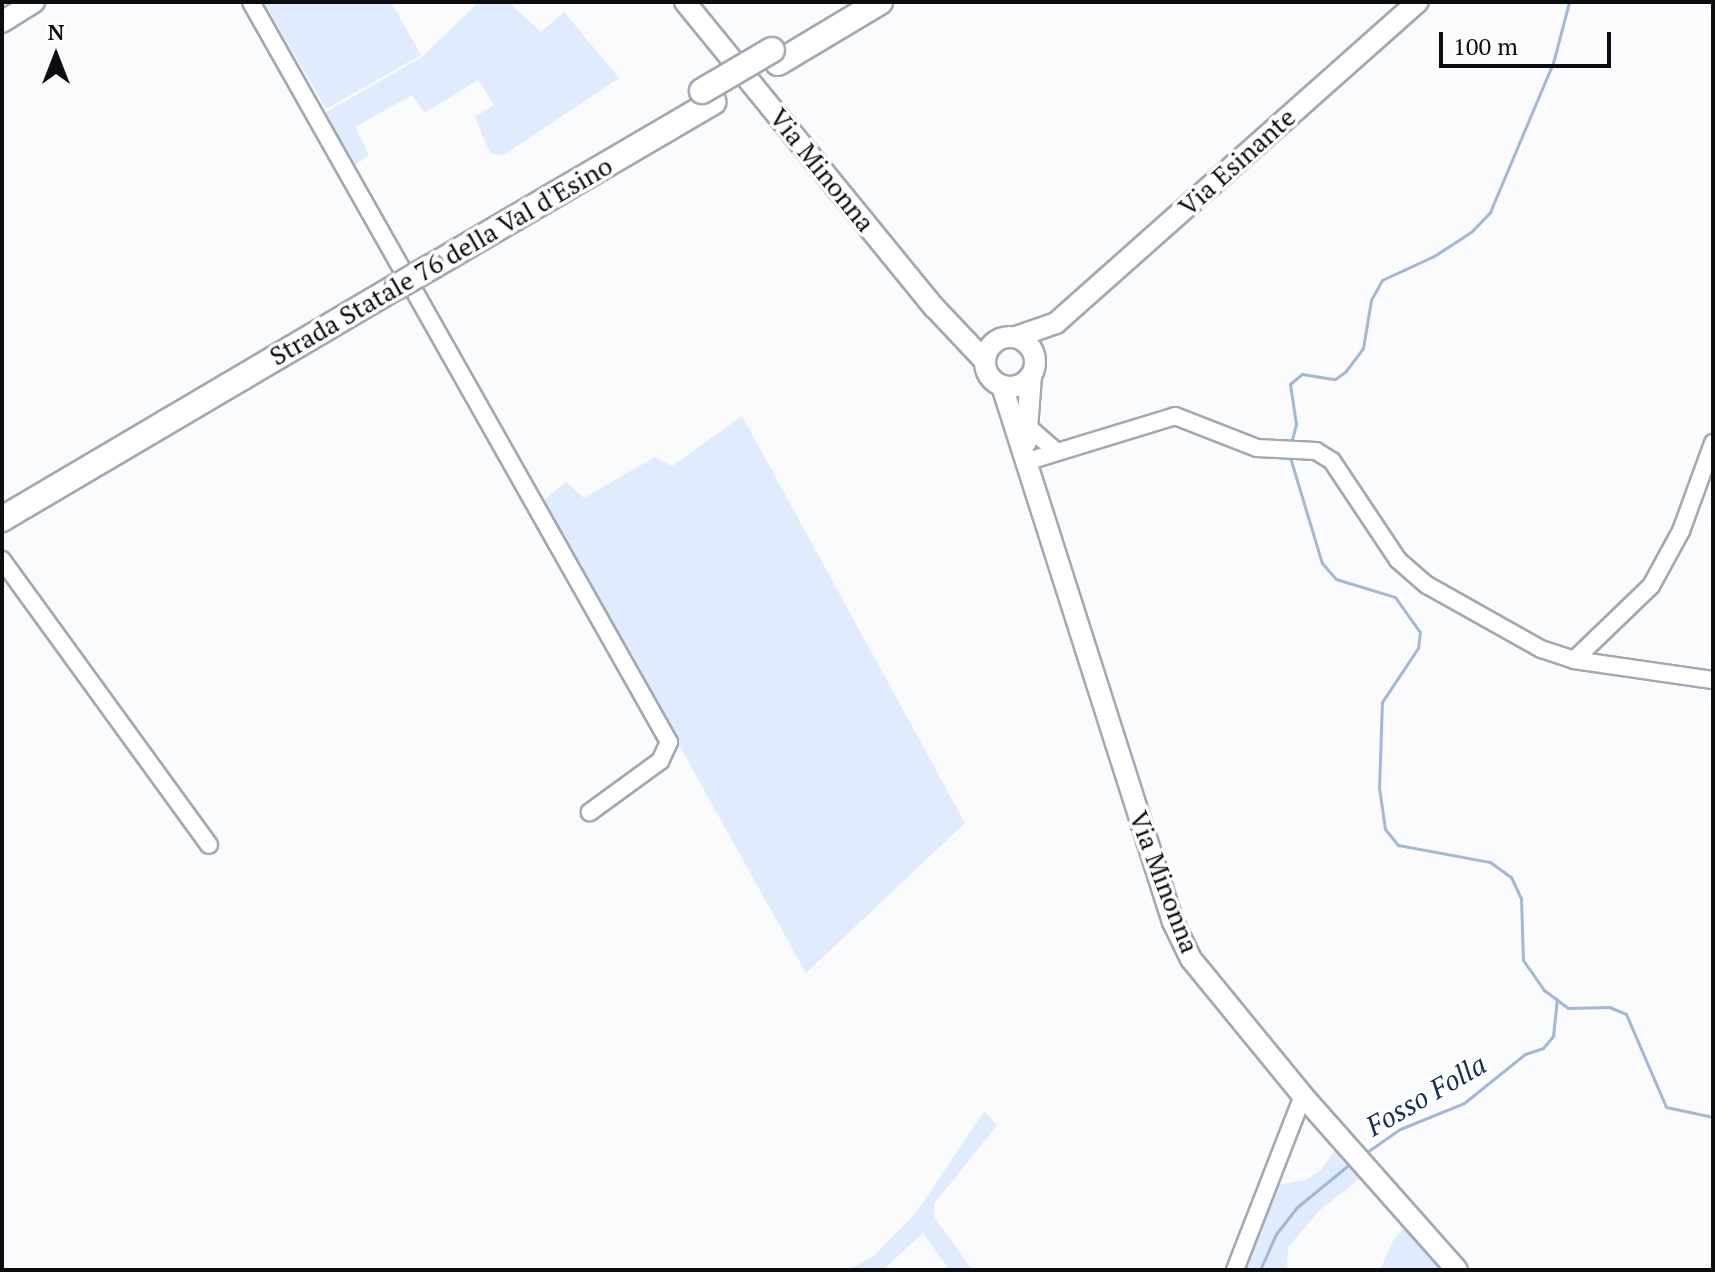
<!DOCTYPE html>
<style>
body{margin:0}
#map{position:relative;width:1715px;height:1272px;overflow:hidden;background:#f9fbfd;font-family:"PT Serif",serif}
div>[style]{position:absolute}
.green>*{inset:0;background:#e0ebfd}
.stream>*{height:3px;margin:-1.5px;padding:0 1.5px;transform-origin:1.5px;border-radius:1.5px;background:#a3b7d6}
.roads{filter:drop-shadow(2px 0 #a2a9b3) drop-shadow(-2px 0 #a2a9b3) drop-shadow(0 2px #a2a9b3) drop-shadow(0 -2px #a2a9b3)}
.minor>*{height:16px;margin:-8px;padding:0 8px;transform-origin:8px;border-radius:8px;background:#fff}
.major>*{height:20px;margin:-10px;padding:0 10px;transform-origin:10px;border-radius:10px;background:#fff}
.major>.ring{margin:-10px;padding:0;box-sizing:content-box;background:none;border:20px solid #fff;border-radius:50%}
.highway>*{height:24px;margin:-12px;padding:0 12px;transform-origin:12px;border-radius:12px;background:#fff}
.bridges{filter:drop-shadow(2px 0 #a2a9b3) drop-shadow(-2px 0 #a2a9b3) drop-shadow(0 2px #a2a9b3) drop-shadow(0 -2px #a2a9b3)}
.highway-bridge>*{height:24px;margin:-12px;padding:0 12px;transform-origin:12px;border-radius:12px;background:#fff}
span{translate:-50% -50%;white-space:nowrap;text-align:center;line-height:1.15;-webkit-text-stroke:7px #fff;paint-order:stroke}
.street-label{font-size:26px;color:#0b0d11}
.water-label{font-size:28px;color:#163059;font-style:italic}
.frame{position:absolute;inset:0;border:4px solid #0b0d11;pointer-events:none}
.north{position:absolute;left:16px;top:16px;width:80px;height:80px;-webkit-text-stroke:6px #fff;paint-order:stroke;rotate:0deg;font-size:22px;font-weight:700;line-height:32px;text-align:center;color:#0b0d11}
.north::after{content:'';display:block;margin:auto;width:28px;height:36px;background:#0b0d11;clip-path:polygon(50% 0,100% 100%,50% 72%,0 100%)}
.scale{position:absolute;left:1439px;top:32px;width:172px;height:36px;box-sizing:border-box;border:4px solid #0b0d11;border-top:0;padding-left:10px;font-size:24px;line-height:28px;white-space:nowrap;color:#0b0d11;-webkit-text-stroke:6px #fff;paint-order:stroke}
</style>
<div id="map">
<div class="green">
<i style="clip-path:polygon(264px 2px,391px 2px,421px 55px,326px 109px)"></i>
<i style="clip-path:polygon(479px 2px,508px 2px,541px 32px,564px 12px,619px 78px,504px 155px,490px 153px,475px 117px,494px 105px,478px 80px,424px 113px,412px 95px,355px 127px,369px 155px,354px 166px,323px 114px,422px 57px)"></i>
<i style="clip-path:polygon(742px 416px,965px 823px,806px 973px,543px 501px,566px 482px,584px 498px,655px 457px,672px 466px)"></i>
<i style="clip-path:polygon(984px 1111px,997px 1125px,934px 1204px,935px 1218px,972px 1270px,950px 1270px,923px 1233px,883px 1270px,849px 1270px,875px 1255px,916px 1213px)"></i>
<i style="clip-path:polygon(1339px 1144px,1364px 1175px,1320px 1210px,1288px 1247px,1287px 1270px,1242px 1270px,1277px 1185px,1306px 1180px,1321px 1170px)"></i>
<i style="clip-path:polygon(1408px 1223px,1449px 1270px,1380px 1270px,1394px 1239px)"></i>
</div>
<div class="stream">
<i style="left:1291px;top:443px;width:20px;rotate:-75deg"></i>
<i style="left:1296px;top:424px;width:40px;rotate:-98.5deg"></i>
<i style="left:1290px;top:384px;width:16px;rotate:-40deg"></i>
<i style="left:1302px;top:374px;width:33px;rotate:9deg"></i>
<i style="left:1335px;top:379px;width:12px;rotate:-35deg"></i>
<i style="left:1345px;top:372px;width:30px;rotate:-53deg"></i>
<i style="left:1363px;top:348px;width:49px;rotate:-80.5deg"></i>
<i style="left:1371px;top:300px;width:23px;rotate:-61deg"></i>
<i style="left:1382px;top:280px;width:57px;rotate:-24.8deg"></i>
<i style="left:1434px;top:256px;width:44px;rotate:-33deg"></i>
<i style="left:1471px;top:232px;width:28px;rotate:-46deg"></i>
<i style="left:1490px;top:212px;width:162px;rotate:-67.1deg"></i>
<i style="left:1553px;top:63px;width:63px;rotate:-75.3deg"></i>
<i style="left:1289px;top:454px;width:114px;rotate:73.2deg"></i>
<i style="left:1322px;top:563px;width:21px;rotate:49deg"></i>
<i style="left:1336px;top:579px;width:62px;rotate:17deg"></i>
<i style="left:1395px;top:597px;width:43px;rotate:54.5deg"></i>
<i style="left:1420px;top:632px;width:16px;rotate:97deg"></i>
<i style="left:1418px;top:648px;width:65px;rotate:123.7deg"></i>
<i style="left:1382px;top:702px;width:85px;rotate:92deg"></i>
<i style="left:1379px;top:787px;width:42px;rotate:81.9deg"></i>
<i style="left:1385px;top:829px;width:21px;rotate:51deg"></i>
<i style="left:1398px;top:845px;width:94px;rotate:10.5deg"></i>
<i style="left:1490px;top:862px;width:26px;rotate:36deg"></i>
<i style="left:1511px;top:877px;width:23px;rotate:65deg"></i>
<i style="left:1521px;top:898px;width:62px;rotate:88.2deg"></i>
<i style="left:1523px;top:960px;width:37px;rotate:55deg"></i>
<i style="left:1544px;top:990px;width:30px;rotate:37deg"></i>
<i style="left:1568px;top:1008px;width:41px;rotate:-1.4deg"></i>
<i style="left:1609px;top:1007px;width:18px;rotate:22deg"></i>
<i style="left:1626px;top:1014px;width:101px;rotate:66.7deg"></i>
<i style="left:1666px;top:1107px;width:48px;rotate:12deg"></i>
<i style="left:1364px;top:1154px;width:44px;rotate:-34.8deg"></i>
<i style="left:1400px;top:1129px;width:69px;rotate:-22.1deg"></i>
<i style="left:1464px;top:1103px;width:78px;rotate:-38.8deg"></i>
<i style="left:1525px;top:1054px;width:19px;rotate:-18deg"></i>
<i style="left:1543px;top:1048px;width:16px;rotate:-50deg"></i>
<i style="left:1553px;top:1036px;width:37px;rotate:-84deg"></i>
<i style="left:1260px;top:1270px;width:39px;rotate:-66deg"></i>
<i style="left:1276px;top:1234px;width:33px;rotate:-52deg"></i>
<i style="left:1296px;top:1208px;width:71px;rotate:-39.3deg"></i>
</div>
<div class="roads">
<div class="minor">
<i style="left:251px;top:2px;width:850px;rotate:60.54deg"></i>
<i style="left:669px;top:742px;width:21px;rotate:115deg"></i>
<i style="left:660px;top:761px;width:87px;rotate:143.9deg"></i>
<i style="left:1026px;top:425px;width:41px;rotate:41.1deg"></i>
<i style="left:1025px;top:462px;width:157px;rotate:-17deg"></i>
<i style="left:1175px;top:416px;width:88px;rotate:21.3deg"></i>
<i style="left:1257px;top:448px;width:59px;rotate:2.9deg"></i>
<i style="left:1316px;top:451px;width:19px;rotate:32deg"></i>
<i style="left:1332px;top:461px;width:119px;rotate:56.3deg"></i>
<i style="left:1398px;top:560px;width:38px;rotate:41deg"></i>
<i style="left:1427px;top:585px;width:131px;rotate:29.3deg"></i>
<i style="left:1541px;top:649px;width:35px;rotate:18deg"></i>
<i style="left:1574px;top:660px;width:140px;rotate:8.2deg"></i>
<i style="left:2px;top:560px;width:352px;rotate:54deg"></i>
<i style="left:1574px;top:660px;width:107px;rotate:-43.9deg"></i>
<i style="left:1651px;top:586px;width:63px;rotate:-61.4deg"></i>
<i style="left:1681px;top:531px;width:94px;rotate:-70deg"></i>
<i style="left:1235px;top:1270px;width:187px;rotate:-68.7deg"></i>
</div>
<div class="major">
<i style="left:685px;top:2px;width:395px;rotate:50.8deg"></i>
<i style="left:935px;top:308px;width:73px;rotate:46.7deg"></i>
<i style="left:2px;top:22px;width:38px;rotate:-32deg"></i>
<i class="ring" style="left:985px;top:337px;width:30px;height:30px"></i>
<i style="left:1016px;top:337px;width:42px;rotate:-19.3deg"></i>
<i style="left:1056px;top:323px;width:484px;rotate:-41.6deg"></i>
<i style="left:1002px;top:386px;width:563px;rotate:72.31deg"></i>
<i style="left:1173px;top:922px;width:41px;rotate:64.1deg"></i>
<i style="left:1191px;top:959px;width:177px;rotate:50.7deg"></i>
<i style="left:1303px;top:1096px;width:232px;rotate:48.5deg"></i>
<i style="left:1026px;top:442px;width:66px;rotate:-85.7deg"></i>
</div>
<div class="highway">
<i style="left:778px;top:63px;width:119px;rotate:-30.9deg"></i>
<i style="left:431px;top:267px;width:327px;rotate:-30.3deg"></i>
<i style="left:2px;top:519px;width:459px;rotate:-30.5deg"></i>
</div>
</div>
<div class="bridges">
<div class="highway-bridge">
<i style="left:702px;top:91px;width:81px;rotate:-30.4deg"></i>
<i style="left:398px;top:286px;width:38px;rotate:-30deg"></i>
</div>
</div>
<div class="street-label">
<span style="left:1237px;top:162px;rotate:-42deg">Via Esinante</span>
<span style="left:822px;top:170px;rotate:51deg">Via Minonna</span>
<span style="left:441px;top:261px;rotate:-30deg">Strada Statale 76 della Val d'Esino</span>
<span style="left:1164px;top:882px;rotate:69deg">Via Minonna</span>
</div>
<div class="water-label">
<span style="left:1426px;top:1095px;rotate:-30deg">Fosso Folla</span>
</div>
<div class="frame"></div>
<div class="north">N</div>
<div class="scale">100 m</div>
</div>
